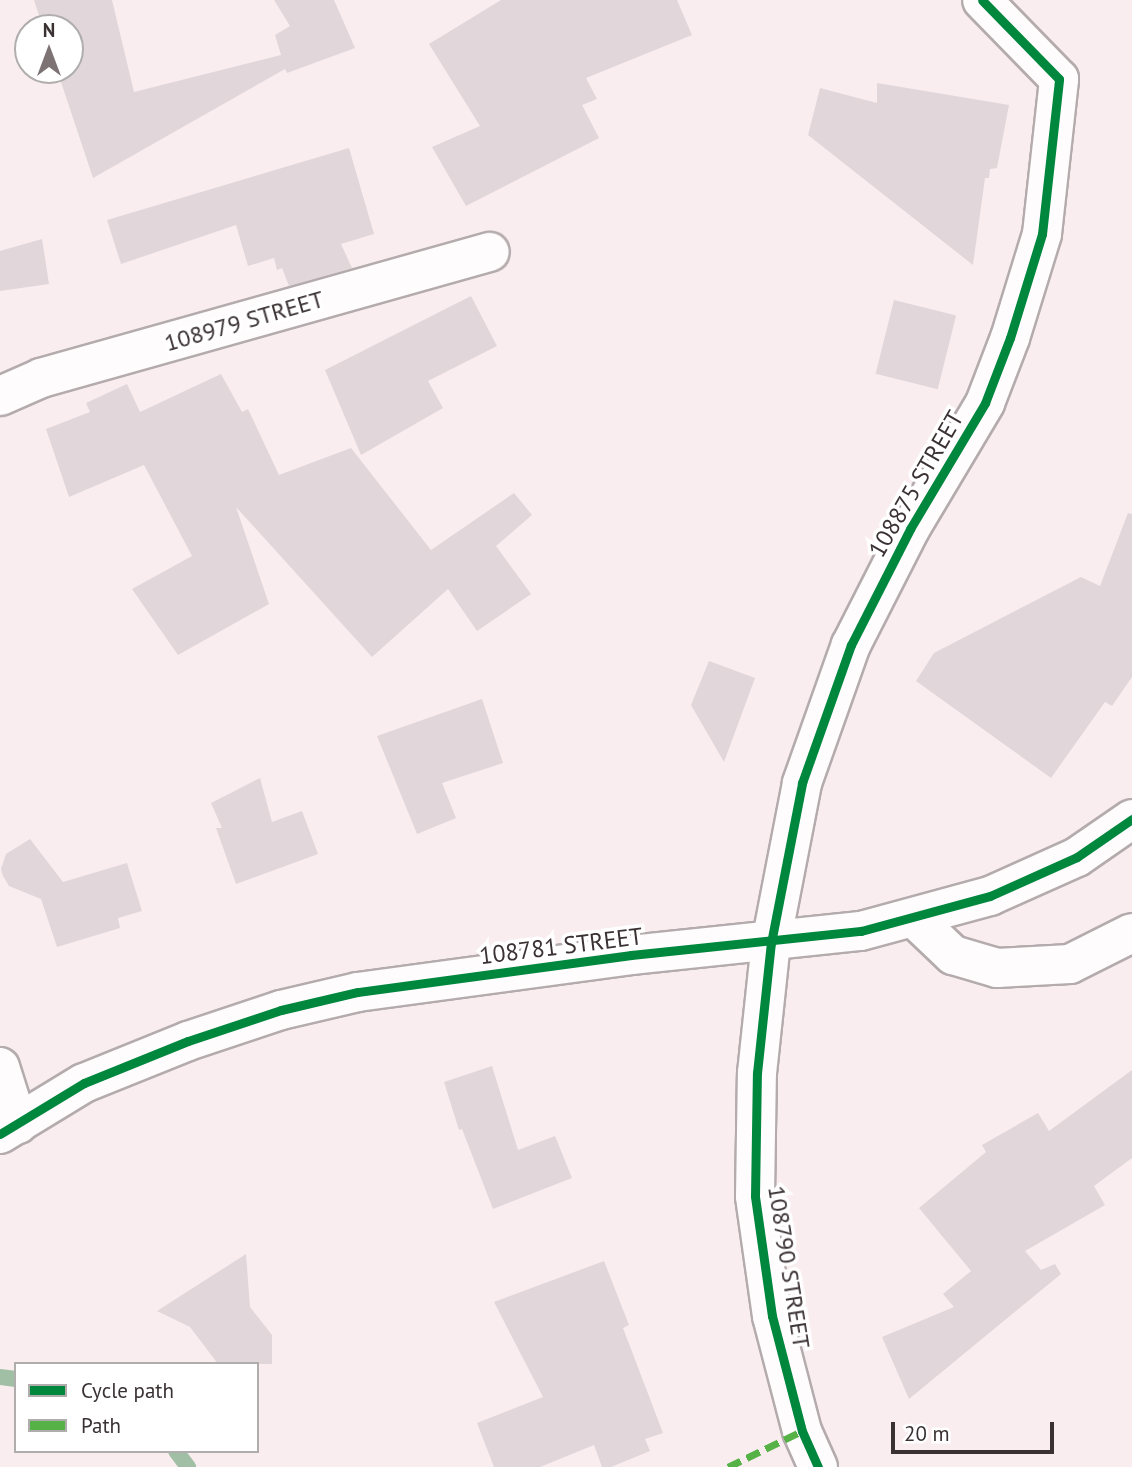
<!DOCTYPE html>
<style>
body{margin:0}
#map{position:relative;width:1132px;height:1467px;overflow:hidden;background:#f9edf0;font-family:"PT Sans",sans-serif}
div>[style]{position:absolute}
.stream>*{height:16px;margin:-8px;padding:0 8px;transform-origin:8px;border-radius:8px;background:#a1bfa4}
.building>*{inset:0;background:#e1d6d9;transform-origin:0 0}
.roads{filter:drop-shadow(2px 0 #b4abad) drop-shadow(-2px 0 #b4abad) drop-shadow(0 2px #b4abad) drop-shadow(0 -2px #b4abad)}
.minor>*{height:38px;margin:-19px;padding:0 19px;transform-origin:19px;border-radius:19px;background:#fefcfd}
.tertiary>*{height:38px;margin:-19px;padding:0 19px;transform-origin:19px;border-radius:19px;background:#fefcfd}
.quiet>*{height:7px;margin-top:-3.5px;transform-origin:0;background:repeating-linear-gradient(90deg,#56b246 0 14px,transparent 0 21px)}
.cycleway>*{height:9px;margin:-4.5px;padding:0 4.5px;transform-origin:4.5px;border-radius:4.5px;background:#00873e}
span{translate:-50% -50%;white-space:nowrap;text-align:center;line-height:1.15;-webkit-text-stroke:7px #fff;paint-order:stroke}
.street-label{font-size:24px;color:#3a3133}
.legend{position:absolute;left:14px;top:1362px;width:245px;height:91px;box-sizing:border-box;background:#fff;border:2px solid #b0adad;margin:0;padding:9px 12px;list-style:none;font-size:21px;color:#3a3133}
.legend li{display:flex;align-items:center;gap:14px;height:35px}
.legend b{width:35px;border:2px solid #b0adad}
.north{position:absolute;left:14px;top:14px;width:70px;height:70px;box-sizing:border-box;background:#fff;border:2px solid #b0adad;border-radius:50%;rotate:0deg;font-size:19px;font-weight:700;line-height:28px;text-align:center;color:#3a3133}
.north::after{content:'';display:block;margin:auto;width:24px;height:32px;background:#7d7375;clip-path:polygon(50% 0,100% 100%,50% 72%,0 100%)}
.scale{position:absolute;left:891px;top:1422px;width:163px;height:32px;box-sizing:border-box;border:4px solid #3a3133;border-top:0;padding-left:9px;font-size:21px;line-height:24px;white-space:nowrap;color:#3a3133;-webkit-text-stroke:5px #fff;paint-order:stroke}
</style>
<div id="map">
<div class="stream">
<i style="left:0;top:1377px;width:16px;rotate:7deg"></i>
<i style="left:176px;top:1451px;width:20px;rotate:53deg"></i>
</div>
<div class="building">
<i style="clip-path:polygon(34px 0,112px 0,134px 92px,281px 55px,275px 35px,290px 26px,274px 0,334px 0,355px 48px,287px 73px,285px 69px,93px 178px,57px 70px,70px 70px,70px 28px,43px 28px)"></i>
<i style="clip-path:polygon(501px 0,677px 0,692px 35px,586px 78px,597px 99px,582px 105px,599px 138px,466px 206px,432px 147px,480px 126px,429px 44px)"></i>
<i style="clip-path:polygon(877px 83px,1009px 105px,997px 168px,990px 169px,989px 178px,985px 178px,973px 265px,808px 135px,820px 88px,877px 103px)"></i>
<i style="clip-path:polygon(349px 148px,374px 234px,341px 244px,352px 268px,289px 286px,282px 268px,277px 270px,274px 258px,248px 266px,236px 225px,121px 264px,107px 220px)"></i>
<i style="clip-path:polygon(42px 239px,49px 284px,0 291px,0 251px)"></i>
<i style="clip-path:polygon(471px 296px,497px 346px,428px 381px,443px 408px,361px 455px,325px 370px)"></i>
<i style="left:894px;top:300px;width:64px;height:76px;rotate:14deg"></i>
<i style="clip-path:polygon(221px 374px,242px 412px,248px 409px,279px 475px,351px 448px,431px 550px,514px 493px,532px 515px,496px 546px,531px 594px,477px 631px,448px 589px,372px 657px,236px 507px,269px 604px,178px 655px,132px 589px,192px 556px,144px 465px,69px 497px,46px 429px,90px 412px,86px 403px,127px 384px,140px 412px)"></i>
<i style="clip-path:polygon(1128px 513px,1132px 514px,1132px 677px,1112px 706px,1105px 702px,1051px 778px,916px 681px,934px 653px,1081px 577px,1100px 586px)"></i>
<i style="clip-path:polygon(709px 661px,755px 678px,724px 762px,691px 705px)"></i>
<i style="clip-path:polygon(482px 699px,503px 763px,442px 783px,456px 818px,417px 834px,377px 736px)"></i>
<i style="clip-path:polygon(260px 778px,272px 822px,302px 811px,318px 854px,236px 884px,216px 828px,222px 828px,211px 803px)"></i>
<i style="clip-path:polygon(30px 839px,63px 882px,127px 863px,142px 911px,118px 918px,120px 928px,57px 947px,41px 899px,9px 886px,3px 876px,1px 869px,6px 854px)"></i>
<i style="clip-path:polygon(492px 1066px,518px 1150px,555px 1136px,572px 1178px,493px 1209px,462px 1129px,459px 1130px,444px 1082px)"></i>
<i style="clip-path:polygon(1132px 1070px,1132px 1158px,1094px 1186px,1105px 1205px,1025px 1251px,1041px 1270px,1055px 1264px,1061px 1274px,909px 1399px,882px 1337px,954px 1307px,943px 1294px,971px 1271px,919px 1208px,986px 1152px,982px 1145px,1038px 1113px,1049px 1131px)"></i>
<i style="clip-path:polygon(246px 1254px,250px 1307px,272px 1335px,272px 1364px,218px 1364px,190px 1327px,157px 1311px)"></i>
<i style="clip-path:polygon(604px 1261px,629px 1325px,623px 1328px,663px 1433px,645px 1439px,650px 1451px,611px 1467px,602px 1467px,594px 1445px,540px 1467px,494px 1467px,477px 1423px,543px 1397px,494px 1302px)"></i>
</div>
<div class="roads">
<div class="minor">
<i style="left:0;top:396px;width:45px;rotate:-23.7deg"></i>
<i style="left:41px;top:378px;width:466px;rotate:-15.7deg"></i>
<i style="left:914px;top:918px;width:54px;rotate:43.5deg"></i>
<i style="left:953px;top:955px;width:46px;rotate:16.5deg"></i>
<i style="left:997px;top:968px;width:73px;rotate:-3.1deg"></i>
<i style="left:1070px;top:964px;width:69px;rotate:-26.6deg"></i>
<i style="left:0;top:1067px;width:60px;rotate:72.5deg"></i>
<i style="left:818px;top:1467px;width:39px;rotate:-114deg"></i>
<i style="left:802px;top:1431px;width:119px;rotate:-104.6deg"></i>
<i style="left:772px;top:1316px;width:121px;rotate:-98.1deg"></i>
<i style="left:755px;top:1196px;width:123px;rotate:-89.1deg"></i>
<i style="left:757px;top:1073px;width:131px;rotate:-83.9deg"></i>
<i style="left:771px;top:943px;width:163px;rotate:-79deg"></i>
<i style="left:802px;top:783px;width:146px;rotate:-70.5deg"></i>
<i style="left:851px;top:645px;width:130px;rotate:-63deg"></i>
<i style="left:910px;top:529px;width:147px;rotate:-59.2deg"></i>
<i style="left:985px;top:403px;width:70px;rotate:-69deg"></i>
<i style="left:1010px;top:338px;width:109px;rotate:-72.9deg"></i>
<i style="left:1042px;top:234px;width:156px;rotate:-83.7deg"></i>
<i style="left:1059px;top:79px;width:110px;rotate:-134.3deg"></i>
</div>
<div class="tertiary">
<i style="left:0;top:1134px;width:98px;rotate:-31.3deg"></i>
<i style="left:84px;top:1083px;width:112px;rotate:-22deg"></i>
<i style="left:188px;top:1041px;width:98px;rotate:-18.4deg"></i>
<i style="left:281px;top:1010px;width:79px;rotate:-13.2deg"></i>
<i style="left:358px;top:992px;width:275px;rotate:-7.7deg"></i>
<i style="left:631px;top:955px;width:231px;rotate:-6deg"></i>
<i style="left:861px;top:931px;width:134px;rotate:-15.2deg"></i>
<i style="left:990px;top:896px;width:95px;rotate:-24.1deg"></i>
<i style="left:1077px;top:857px;width:67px;rotate:-34.6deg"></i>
</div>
</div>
<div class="quiet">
<i style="left:728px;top:1467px;width:82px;rotate:-25.9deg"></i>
</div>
<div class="cycleway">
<i style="left:0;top:1134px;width:98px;rotate:-31.3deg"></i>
<i style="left:84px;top:1083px;width:112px;rotate:-22deg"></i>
<i style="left:188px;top:1041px;width:98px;rotate:-18.4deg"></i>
<i style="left:281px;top:1010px;width:79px;rotate:-13.2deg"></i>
<i style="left:358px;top:992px;width:275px;rotate:-7.7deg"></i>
<i style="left:631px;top:955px;width:231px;rotate:-6deg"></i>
<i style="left:861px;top:931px;width:134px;rotate:-15.2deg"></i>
<i style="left:990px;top:896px;width:95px;rotate:-24.1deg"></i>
<i style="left:1077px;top:857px;width:67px;rotate:-34.6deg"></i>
<i style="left:818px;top:1467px;width:39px;rotate:-114deg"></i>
<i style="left:802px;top:1431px;width:119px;rotate:-104.6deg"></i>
<i style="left:772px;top:1316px;width:121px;rotate:-98.1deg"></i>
<i style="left:755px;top:1196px;width:123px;rotate:-89.1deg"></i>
<i style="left:757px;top:1073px;width:131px;rotate:-83.9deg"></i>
<i style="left:771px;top:943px;width:163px;rotate:-79deg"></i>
<i style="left:802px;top:783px;width:146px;rotate:-70.5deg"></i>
<i style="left:851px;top:645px;width:130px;rotate:-63deg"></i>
<i style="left:910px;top:529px;width:147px;rotate:-59.2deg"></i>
<i style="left:985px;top:403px;width:70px;rotate:-69deg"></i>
<i style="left:1010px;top:338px;width:109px;rotate:-72.9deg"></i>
<i style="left:1042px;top:234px;width:156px;rotate:-83.7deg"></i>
<i style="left:1059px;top:79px;width:110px;rotate:-134.3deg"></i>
</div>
<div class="street-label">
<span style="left:244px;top:321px;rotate:-16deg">108979 STREET</span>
<span style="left:916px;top:484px;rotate:-60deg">108875 STREET</span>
<span style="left:561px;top:946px;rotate:-7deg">108781 STREET</span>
<span style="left:789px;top:1267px;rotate:81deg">108790 STREET</span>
</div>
<ul class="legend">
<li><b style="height:9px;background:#00873e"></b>Cycle path</li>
<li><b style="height:9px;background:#56b246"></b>Path</li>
</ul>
<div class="north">N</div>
<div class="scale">20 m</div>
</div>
